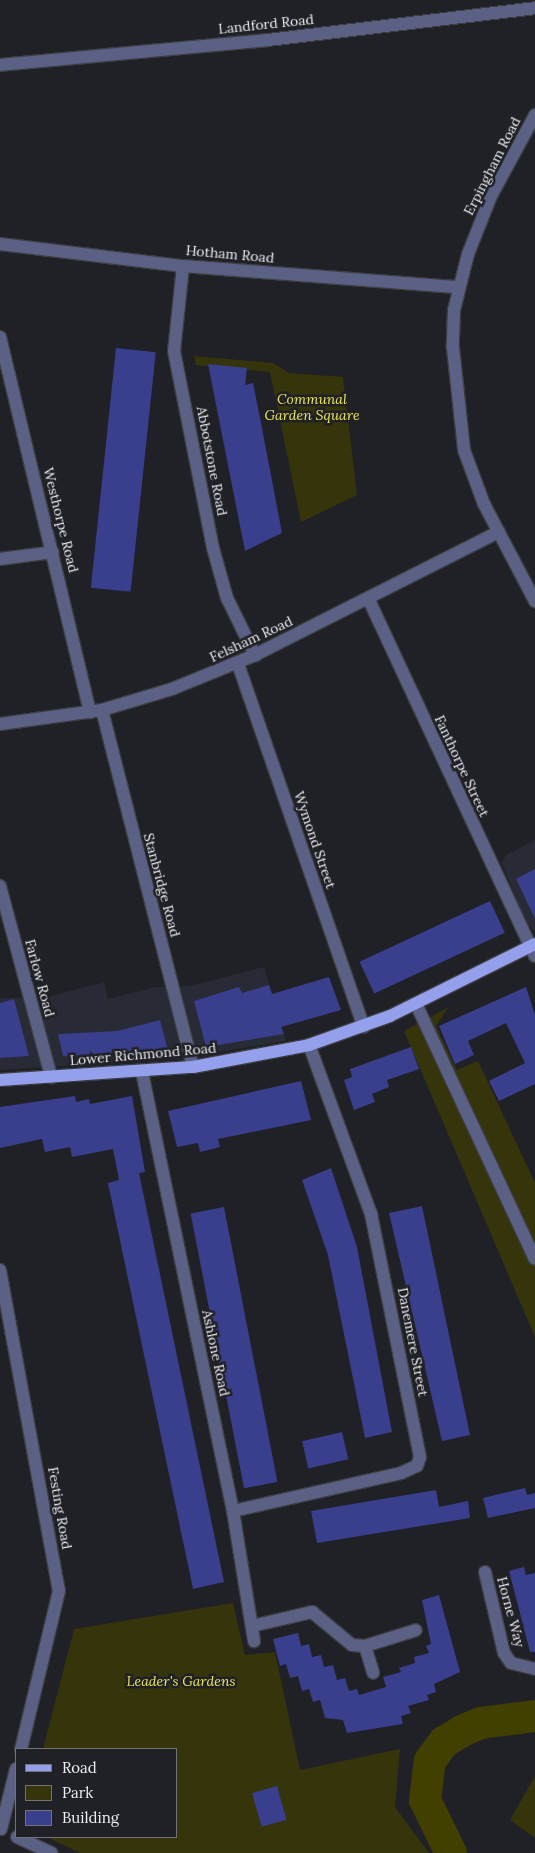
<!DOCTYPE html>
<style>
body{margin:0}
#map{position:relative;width:535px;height:1853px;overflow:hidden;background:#202126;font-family:Lora,serif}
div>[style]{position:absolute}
.built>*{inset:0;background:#282a35}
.green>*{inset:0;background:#36340b}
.river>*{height:32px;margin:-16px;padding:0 16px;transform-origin:16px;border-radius:16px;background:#424000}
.building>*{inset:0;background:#393e8d;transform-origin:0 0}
.roads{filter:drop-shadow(1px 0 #3d3e43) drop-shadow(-1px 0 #3d3e43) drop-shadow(0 1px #3d3e43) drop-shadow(0 -1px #3d3e43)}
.minor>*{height:12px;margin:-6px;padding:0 6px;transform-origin:6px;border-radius:6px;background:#5a6185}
.major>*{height:12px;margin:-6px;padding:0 6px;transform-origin:6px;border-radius:6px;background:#94a0eb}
span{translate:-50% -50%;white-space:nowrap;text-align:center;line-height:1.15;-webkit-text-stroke:5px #202126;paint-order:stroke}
.street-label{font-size:14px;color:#edeef2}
.park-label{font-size:14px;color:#e9e456;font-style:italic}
.legend{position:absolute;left:15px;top:1748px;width:162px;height:90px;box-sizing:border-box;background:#202126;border:1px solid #727378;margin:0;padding:6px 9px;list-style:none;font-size:15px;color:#edeef2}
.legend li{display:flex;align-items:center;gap:10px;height:25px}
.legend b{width:25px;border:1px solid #727378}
</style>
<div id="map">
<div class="built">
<i style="clip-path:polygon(535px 840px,535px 930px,534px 930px,525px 921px,502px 863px,506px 855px)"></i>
<i style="clip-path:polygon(264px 967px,286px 1041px,175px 1059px,0 1070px,0 998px,48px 997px,104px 982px,108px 999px,156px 987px,190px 986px)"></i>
</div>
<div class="green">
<i style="clip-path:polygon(194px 356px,273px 363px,289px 373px,343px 377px,357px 495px,301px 522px,270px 372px,196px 365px)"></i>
<i style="clip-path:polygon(449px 1007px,436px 1026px,457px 1070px,478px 1061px,535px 1183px,535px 1337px,404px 1031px)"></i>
<i style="clip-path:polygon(233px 1603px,245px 1655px,275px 1652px,300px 1770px,400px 1749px,395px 1807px,429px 1853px,80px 1853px,47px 1837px,176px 1837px,176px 1749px,43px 1749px,74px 1629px)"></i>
<i style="clip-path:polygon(535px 1776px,535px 1838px,510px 1820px)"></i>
</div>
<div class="river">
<i style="left:451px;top:1853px;width:59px;rotate:-116.1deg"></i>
<i style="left:425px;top:1800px;width:39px;rotate:-83deg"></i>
<i style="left:430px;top:1761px;width:24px;rotate:-54deg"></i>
<i style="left:444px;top:1742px;width:21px;rotate:-31deg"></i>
<i style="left:462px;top:1731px;width:21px;rotate:-23deg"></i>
<i style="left:481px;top:1723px;width:54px;rotate:-7.4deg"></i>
</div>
<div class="building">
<i style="left:116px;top:348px;width:40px;height:241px;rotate:6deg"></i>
<i style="clip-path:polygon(208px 364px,247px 368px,245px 385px,253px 383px,262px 428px,282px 533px,245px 551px)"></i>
<i style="clip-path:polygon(535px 869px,535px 919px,516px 879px)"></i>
<i style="left:490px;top:901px;width:35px;height:144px;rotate:65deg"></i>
<i style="clip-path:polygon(329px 977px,341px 1010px,281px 1027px,284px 1034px,206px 1047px,194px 1001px,239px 987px,242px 993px,269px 985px,272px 994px)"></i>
<i style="clip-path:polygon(526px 987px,535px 1015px,535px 1084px,499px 1101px,489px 1081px,525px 1063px,506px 1023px,468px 1041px,474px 1055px,455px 1064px,439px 1026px)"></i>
<i style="clip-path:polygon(14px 999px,29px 1056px,0 1058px,0 1003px)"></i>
<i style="clip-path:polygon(160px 1020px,168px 1050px,63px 1056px,58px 1034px,117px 1031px)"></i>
<i style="clip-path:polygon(411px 1047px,419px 1069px,387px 1080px,389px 1087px,372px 1094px,375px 1102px,354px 1110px,344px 1080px,352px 1077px,350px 1069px)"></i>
<i style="clip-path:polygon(301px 1081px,311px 1120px,218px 1139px,220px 1147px,200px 1152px,198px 1143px,177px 1147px,168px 1111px)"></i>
<i style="clip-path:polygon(75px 1096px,76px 1102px,89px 1099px,90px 1104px,132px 1096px,145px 1172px,139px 1173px,224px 1582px,193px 1589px,108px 1183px,119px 1180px,113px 1149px,72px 1157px,70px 1147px,45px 1152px,42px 1139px,0 1148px,0 1107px)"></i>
<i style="clip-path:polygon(331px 1168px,357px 1247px,392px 1432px,365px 1438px,328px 1255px,302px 1180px)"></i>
<i style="clip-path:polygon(422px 1206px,470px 1435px,442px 1441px,389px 1213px)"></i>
<i style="left:224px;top:1207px;width:280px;height:34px;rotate:79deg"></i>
<i style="left:342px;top:1432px;width:28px;height:41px;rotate:77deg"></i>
<i style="clip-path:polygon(525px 1488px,527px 1495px,535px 1493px,535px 1508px,488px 1518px,483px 1498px)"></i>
<i style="clip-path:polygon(436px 1490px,439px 1507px,468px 1501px,470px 1518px,317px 1543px,311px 1511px)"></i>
<i style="clip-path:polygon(524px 1567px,526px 1575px,535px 1573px,535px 1652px,530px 1652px,509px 1571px)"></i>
<i style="clip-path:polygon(439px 1595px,460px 1672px,434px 1684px,436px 1692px,427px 1695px,429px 1700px,408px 1706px,411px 1713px,401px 1716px,403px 1724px,347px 1733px,343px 1720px,325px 1718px,320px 1700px,313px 1702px,309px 1689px,302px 1691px,298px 1676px,290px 1678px,286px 1664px,280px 1666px,273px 1639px,298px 1633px,301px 1646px,309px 1644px,312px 1657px,321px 1655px,324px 1667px,333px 1665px,337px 1680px,345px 1678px,349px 1691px,357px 1689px,359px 1695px,386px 1687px,383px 1677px,401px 1672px,399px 1668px,415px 1663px,414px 1657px,429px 1653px,426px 1646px,431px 1644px,422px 1600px)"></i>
<i style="left:277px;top:1786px;width:35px;height:26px;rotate:74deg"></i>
</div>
<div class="roads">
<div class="minor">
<i style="left:0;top:65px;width:269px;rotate:-5.3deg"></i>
<i style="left:268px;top:40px;width:269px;rotate:-6.8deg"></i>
<i style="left:535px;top:115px;width:92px;rotate:118.5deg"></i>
<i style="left:491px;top:196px;width:62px;rotate:111.6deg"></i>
<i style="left:468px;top:254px;width:58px;rotate:104deg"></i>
<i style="left:454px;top:310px;width:38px;rotate:92deg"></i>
<i style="left:453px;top:348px;width:103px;rotate:83.8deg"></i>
<i style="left:464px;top:450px;width:58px;rotate:69.7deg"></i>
<i style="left:484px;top:504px;width:110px;rotate:62.3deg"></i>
<i style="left:0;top:244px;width:184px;rotate:6.9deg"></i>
<i style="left:183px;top:266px;width:276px;rotate:4.4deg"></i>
<i style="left:183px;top:266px;width:85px;rotate:96deg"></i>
<i style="left:174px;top:351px;width:201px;rotate:78.8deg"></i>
<i style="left:213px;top:548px;width:52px;rotate:74.4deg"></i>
<i style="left:227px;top:598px;width:64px;rotate:63.8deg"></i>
<i style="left:0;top:337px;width:386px;rotate:76.5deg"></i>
<i style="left:0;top:559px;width:53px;rotate:-7.5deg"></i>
<i style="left:368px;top:598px;width:395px;rotate:65deg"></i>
<i style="left:238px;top:664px;width:384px;rotate:70.9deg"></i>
<i style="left:102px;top:710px;width:368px;rotate:75.7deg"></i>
<i style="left:0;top:724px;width:103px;rotate:-7.8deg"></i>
<i style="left:102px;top:710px;width:73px;rotate:-16.7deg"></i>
<i style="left:172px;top:689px;width:90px;rotate:-22.3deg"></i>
<i style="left:255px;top:655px;width:273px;rotate:-26.8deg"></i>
<i style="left:0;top:886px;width:198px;rotate:75deg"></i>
<i style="left:416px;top:1004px;width:281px;rotate:65deg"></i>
<i style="left:142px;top:1072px;width:448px;rotate:78.3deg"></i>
<i style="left:233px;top:1511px;width:132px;rotate:80.8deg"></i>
<i style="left:0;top:1270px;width:326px;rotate:79.6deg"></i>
<i style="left:59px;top:1591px;width:163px;rotate:103.5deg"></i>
<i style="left:233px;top:1511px;width:172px;rotate:-12.7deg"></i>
<i style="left:401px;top:1473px;width:17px;rotate:-24deg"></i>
<i style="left:417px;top:1466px;width:9px;rotate:-72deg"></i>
<i style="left:420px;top:1457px;width:248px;rotate:-101.4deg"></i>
<i style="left:371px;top:1214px;width:180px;rotate:-110.1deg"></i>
<i style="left:485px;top:1572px;width:83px;rotate:76.8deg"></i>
<i style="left:504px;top:1653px;width:12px;rotate:55deg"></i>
<i style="left:511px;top:1663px;width:25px;rotate:14deg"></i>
<i style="left:252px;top:1626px;width:62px;rotate:-13.1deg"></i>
<i style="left:312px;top:1612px;width:52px;rotate:39.5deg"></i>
<i style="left:352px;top:1645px;width:13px;rotate:4deg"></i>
<i style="left:365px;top:1646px;width:53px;rotate:-17.4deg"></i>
<i style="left:365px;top:1646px;width:28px;rotate:73deg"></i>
<i style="left:1px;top:1829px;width:62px;rotate:-76deg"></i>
<i style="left:17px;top:1837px;width:38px;rotate:25deg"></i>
</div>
<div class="major">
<i style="left:0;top:1080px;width:193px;rotate:-3.9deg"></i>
<i style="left:193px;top:1067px;width:118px;rotate:-10.7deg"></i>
<i style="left:309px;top:1045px;width:86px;rotate:-19.7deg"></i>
<i style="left:390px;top:1016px;width:162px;rotate:-26.4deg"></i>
</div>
</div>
<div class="street-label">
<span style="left:266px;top:24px;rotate:-6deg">Landford Road</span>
<span style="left:492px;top:166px;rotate:-63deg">Erpingham Road</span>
<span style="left:230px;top:254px;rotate:5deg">Hotham Road</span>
<span style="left:212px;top:461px;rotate:79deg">Abbotstone Road</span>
<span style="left:61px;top:520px;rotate:76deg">Westhorpe Road</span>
<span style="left:251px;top:639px;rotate:-25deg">Felsham Road</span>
<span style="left:462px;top:766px;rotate:65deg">Fanthorpe Street</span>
<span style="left:315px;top:840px;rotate:71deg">Wymond Street</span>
<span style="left:162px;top:885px;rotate:75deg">Stanbridge Road</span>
<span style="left:40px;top:978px;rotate:75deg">Farlow Road</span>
<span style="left:143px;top:1054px;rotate:-5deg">Lower Richmond Road</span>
<span style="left:413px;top:1342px;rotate:79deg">Danemere Street</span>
<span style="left:216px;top:1353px;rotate:78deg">Ashlone Road</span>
<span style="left:60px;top:1508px;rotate:80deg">Festing Road</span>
<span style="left:511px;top:1612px;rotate:75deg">Horne Way</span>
</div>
<div class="park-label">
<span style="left:312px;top:407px">Communal<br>Garden Square</span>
<span style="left:181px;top:1681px">Leader's Gardens</span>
</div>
<ul class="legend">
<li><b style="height:6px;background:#94a0eb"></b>Road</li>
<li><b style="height:14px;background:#36340b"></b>Park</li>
<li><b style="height:14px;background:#393e8d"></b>Building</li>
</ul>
</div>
